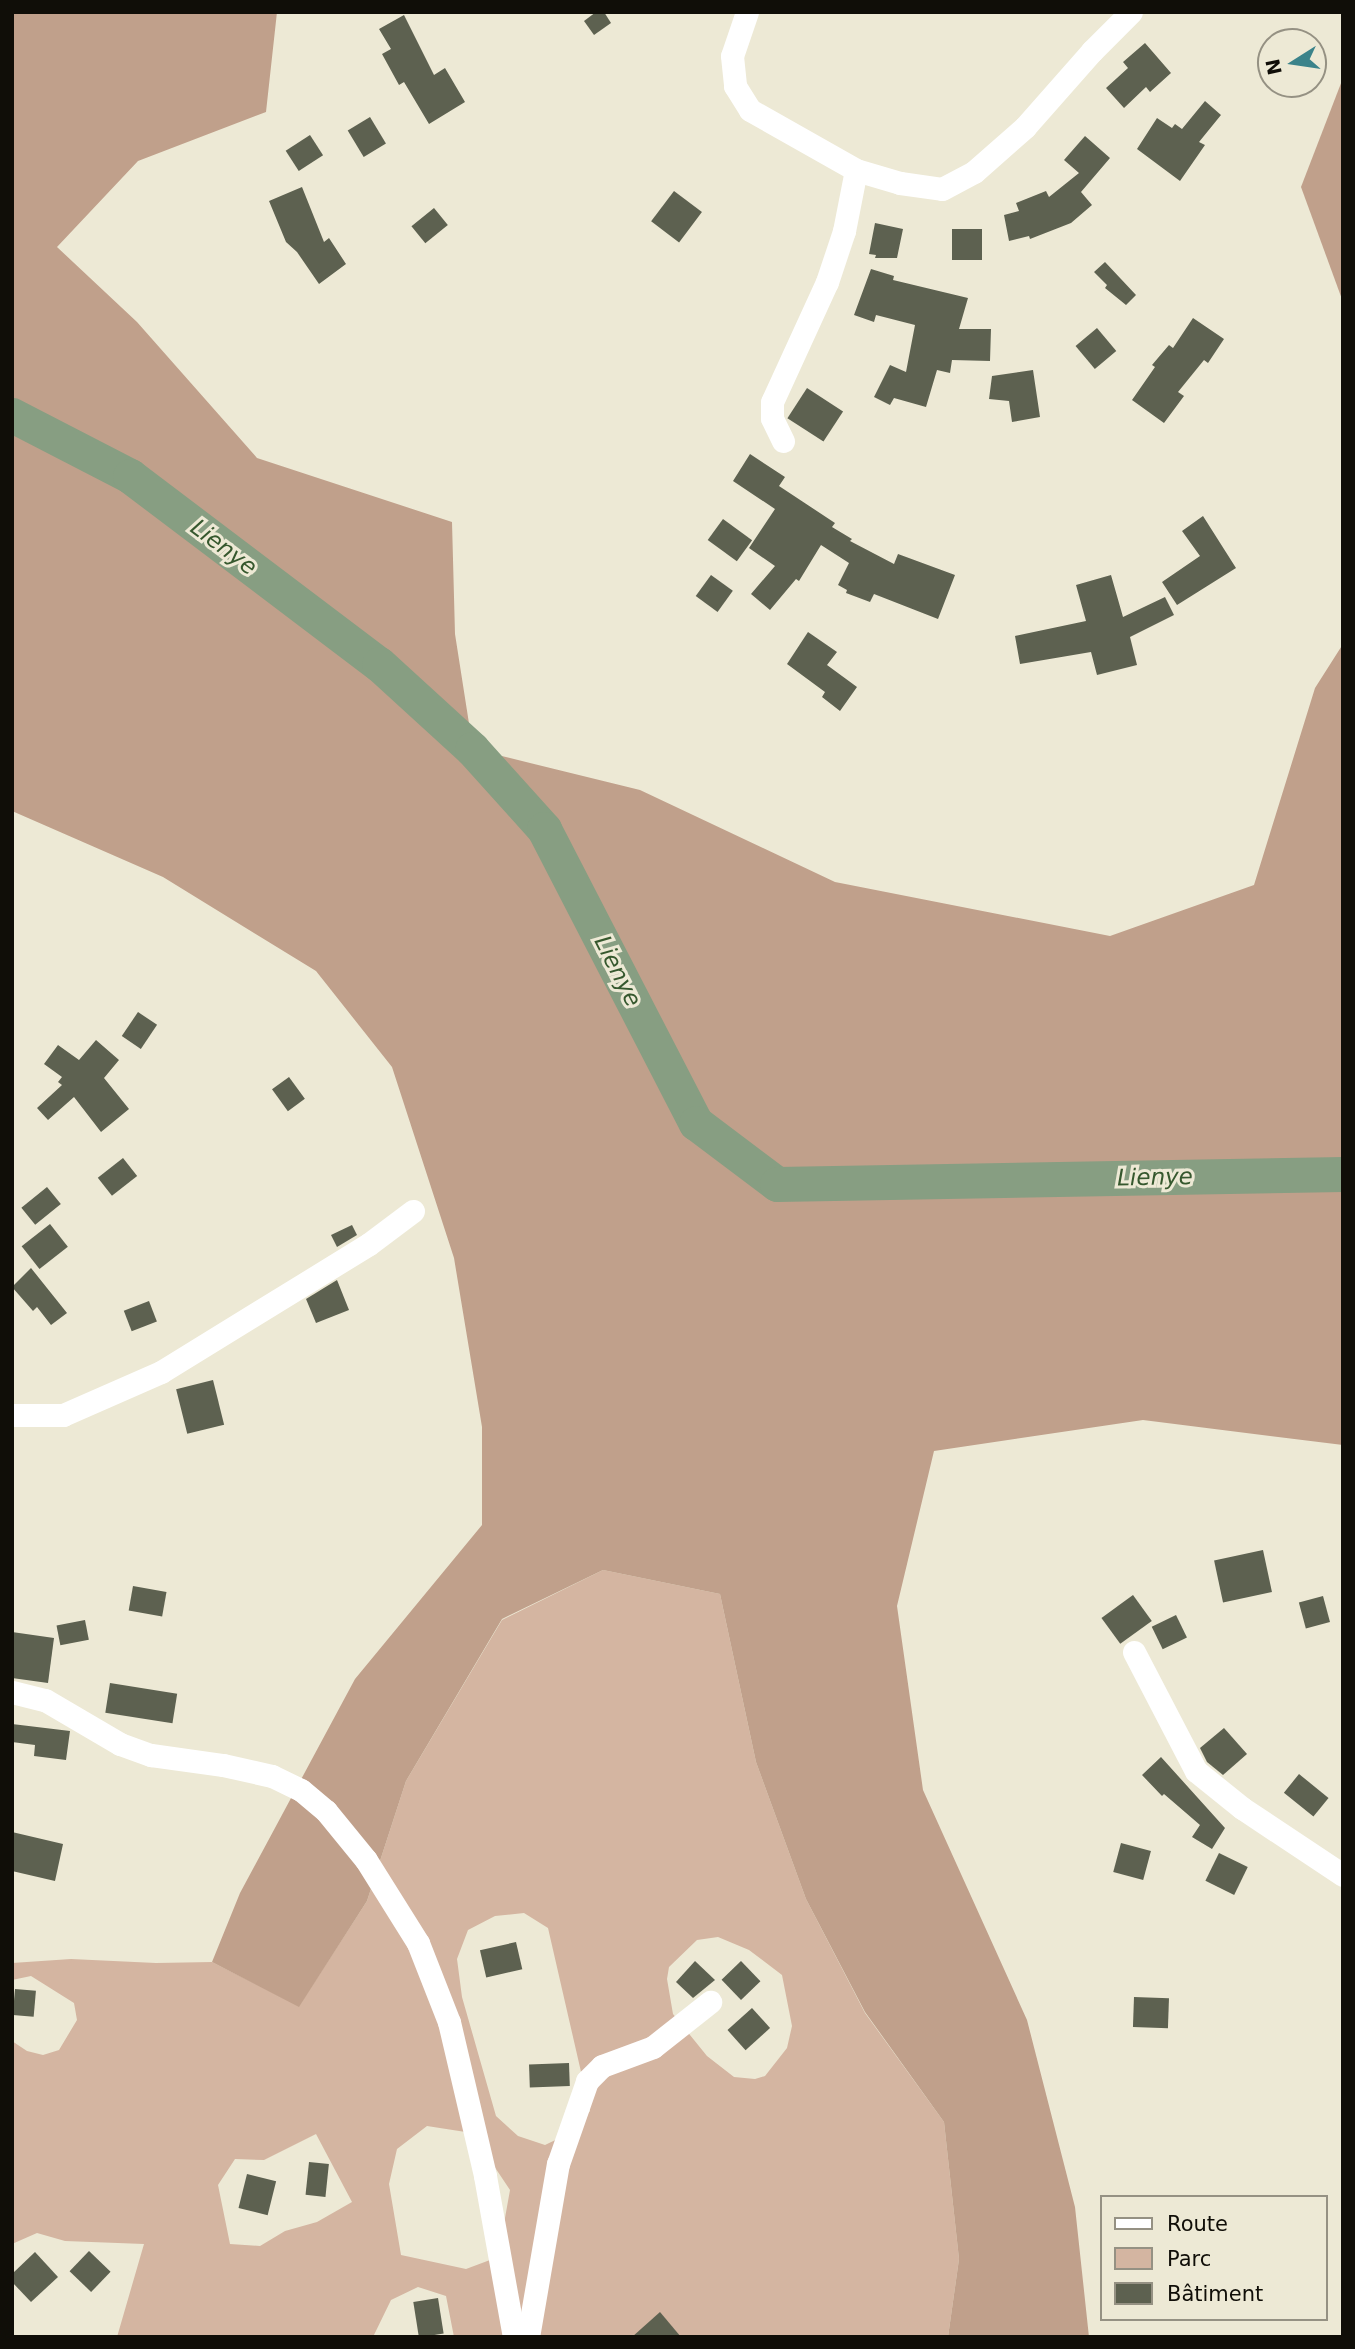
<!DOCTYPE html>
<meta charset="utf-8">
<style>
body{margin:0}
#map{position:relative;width:1355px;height:2349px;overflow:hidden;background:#ede9d5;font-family:"DejaVu Sans",sans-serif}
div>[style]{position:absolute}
.green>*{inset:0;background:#d4b5a1}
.forest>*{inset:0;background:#c0a08b}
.river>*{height:35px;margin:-17.5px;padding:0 17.5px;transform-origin:17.5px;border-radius:17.5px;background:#879e82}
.building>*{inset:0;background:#5d6150;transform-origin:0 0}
.street>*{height:23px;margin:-11.5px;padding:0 11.5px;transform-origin:11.5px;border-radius:11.5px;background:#fff}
span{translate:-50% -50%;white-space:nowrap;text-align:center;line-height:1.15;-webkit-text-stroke:6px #ede9d5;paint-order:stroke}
.water-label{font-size:23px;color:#36582e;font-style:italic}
.frame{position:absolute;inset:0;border:14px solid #100e08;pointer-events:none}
.legend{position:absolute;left:1100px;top:2195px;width:228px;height:126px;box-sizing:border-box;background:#ede9d5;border:2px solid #959183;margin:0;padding:9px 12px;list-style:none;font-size:21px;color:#100e08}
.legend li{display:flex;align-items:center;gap:14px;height:35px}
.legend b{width:35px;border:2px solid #959183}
.north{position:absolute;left:1257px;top:28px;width:70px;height:70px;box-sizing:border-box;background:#ede9d5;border:2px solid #959183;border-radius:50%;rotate:258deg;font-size:19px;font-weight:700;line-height:28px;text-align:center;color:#100e08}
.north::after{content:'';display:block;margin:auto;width:24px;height:32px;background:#3b838a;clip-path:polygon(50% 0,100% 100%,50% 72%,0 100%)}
</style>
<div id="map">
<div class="green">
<i style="clip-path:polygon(evenodd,603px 1570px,720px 1594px,756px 1762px,806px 1899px,865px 2013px,944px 2122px,959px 2259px,948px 2337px,454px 2337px,446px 2296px,418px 2287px,391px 2300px,373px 2337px,117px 2337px,144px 2244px,65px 2241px,37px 2233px,12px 2244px,12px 2041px,27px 2051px,43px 2055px,59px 2050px,77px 2020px,74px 2003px,31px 1976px,12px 1980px,12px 1963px,71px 1959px,156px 1963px,212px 1962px,299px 2006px,367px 1901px,406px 1781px,502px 1620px,603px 1570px,524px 1913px,548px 1928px,590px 2111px,572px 2132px,545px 2145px,518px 2136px,496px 2116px,462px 1997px,457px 1959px,468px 1930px,495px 1916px,524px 1913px,603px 1570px,718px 1937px,749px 1950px,782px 1975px,792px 2026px,787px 2048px,765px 2076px,755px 2079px,734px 2077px,707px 2056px,673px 2014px,667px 1979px,669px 1967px,697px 1940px,718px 1937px,603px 1570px,427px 2126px,472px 2133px,510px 2190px,498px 2257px,466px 2269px,401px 2255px,389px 2184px,397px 2149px,427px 2126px,603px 1570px,316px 2134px,352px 2202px,317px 2222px,285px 2231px,260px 2246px,230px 2244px,218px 2185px,235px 2159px,264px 2160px,316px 2134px)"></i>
</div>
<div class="forest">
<i style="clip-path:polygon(12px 12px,277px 12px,266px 112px,138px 161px,57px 247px,137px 322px,257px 458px,452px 522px,455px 634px,473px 749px,640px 790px,835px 882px,1110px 936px,1254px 885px,1315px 688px,1343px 644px,1343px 1445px,1143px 1420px,934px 1451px,897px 1606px,923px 1790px,1027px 2020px,1075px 2207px,1089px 2337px,948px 2337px,959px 2259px,944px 2122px,865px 2012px,806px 1899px,756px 1762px,720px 1594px,603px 1570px,502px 1619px,406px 1781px,367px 1901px,299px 2007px,212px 1962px,240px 1893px,355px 1679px,482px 1525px,482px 1427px,454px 1258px,392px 1067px,316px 971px,163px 877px,12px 811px)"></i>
<i style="clip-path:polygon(1343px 78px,1343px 302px,1301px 187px)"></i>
</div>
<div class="river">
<i style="left:12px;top:415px;width:133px;rotate:27.3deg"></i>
<i style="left:130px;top:476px;width:312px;rotate:37.1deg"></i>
<i style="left:379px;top:664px;width:126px;rotate:42.4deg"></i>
<i style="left:472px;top:749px;width:108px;rotate:48deg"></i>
<i style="left:544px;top:829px;width:331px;rotate:62.7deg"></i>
<i style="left:696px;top:1123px;width:101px;rotate:37deg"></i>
<i style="left:777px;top:1184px;width:566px;rotate:-1.01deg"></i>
</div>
<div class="building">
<i style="clip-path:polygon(596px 12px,604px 12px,611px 23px,594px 35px,584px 21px)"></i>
<i style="clip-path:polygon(404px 15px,434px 75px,445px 68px,465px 102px,429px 124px,404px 82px,399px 85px,382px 54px,391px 49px,379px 29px)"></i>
<i style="clip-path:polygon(1145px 43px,1171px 73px,1150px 92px,1146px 87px,1124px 108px,1106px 88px,1128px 68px,1123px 62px)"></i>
<i style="clip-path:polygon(1205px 101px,1221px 115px,1199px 142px,1205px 145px,1180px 181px,1137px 149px,1157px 118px,1172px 128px,1175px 124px,1182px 129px)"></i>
<i style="left:370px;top:117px;width:31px;height:26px;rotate:59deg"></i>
<i style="left:310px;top:135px;width:24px;height:29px;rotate:57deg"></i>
<i style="clip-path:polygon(1085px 136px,1110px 158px,1081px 192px,1092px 205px,1071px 223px,1030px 239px,1029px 236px,1009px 241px,1004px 215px,1019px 211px,1016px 203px,1046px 191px,1049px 197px,1079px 173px,1064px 160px)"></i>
<i style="clip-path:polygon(302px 187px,324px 242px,329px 238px,346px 264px,319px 284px,297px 252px,286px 242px,269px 201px)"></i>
<i style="left:674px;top:191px;width:35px;height:38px;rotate:37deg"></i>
<i style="left:434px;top:208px;width:22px;height:29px;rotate:51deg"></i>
<i style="clip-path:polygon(875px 223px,903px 229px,897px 258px,875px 258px,876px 255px,869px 254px)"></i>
<i style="left:952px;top:229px;width:30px;height:31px"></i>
<i style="clip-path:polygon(1105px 262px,1136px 295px,1126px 305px,1105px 288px,1107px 285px,1094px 272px)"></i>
<i style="clip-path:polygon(871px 269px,894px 276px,893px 280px,968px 298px,959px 329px,991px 329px,990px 361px,952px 360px,950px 373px,937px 370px,926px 407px,894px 398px,890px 405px,874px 397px,890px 365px,906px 372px,915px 325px,876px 315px,874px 322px,854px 315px)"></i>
<i style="clip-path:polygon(1193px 318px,1224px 339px,1208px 363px,1204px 360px,1178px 392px,1184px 396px,1164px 423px,1132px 400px,1155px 367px,1152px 365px,1169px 345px,1173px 348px)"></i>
<i style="left:1097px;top:328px;width:30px;height:28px;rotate:50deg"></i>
<i style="clip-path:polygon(1033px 370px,1040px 417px,1012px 422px,1009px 401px,989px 399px,992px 376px)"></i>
<i style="left:807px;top:388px;width:43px;height:36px;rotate:33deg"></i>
<i style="clip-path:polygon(750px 454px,785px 477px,779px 486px,835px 523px,832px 527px,852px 539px,850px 541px,894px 564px,898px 554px,955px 575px,938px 619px,874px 594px,870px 602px,846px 593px,847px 590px,838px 585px,849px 563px,821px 545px,799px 581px,796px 579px,770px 610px,751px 594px,775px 566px,749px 548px,775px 509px,733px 481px)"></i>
<i style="clip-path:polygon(1203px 516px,1236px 568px,1177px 605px,1162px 582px,1200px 556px,1182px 531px)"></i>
<i style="left:723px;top:519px;width:36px;height:26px;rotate:36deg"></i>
<i style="left:711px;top:575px;width:27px;height:26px;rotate:36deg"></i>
<i style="clip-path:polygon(1111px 575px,1123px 617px,1165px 597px,1174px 615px,1130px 637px,1137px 665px,1097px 675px,1091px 652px,1020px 664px,1015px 636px,1086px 621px,1076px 585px)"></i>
<i style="clip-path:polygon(808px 632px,837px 652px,827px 665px,857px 687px,840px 711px,822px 697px,825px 692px,787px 664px)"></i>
<i style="left:138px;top:1012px;width:23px;height:29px;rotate:34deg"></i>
<i style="clip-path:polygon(96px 1040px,119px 1060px,104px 1078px,129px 1109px,101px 1132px,74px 1097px,48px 1120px,37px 1108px,62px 1085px,58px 1082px,62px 1077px,44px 1064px,58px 1045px,79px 1060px)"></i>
<i style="left:289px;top:1077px;width:27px;height:21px;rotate:54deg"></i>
<i style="left:123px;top:1158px;width:23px;height:32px;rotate:52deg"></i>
<i style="left:47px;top:1187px;width:22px;height:33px;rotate:51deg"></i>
<i style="left:50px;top:1224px;width:29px;height:36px;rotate:52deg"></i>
<i style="clip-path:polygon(352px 1225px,357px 1235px,337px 1247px,331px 1235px)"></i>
<i style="clip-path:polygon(31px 1268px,67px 1313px,51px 1325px,37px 1307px,33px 1311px,12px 1287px)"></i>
<i style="clip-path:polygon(337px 1280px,349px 1310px,316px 1323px,306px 1299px)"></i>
<i style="left:149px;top:1301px;width:22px;height:27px;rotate:69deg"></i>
<i style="left:213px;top:1380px;width:46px;height:38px;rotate:76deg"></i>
<i style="left:1263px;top:1550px;width:43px;height:50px;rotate:78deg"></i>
<i style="left:133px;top:1586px;width:34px;height:25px;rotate:10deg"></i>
<i style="left:1133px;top:1595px;width:32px;height:39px;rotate:54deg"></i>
<i style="left:1323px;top:1596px;width:27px;height:25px;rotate:75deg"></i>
<i style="left:1176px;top:1615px;width:25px;height:27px;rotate:64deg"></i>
<i style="left:85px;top:1620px;width:20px;height:29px;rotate:79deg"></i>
<i style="clip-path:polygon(12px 1632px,54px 1638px,48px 1683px,12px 1678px)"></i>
<i style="left:110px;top:1683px;width:68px;height:30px;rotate:9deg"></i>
<i style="clip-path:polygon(12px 1724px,70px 1731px,66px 1760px,34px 1756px,35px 1745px,12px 1742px)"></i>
<i style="clip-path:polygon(1224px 1728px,1247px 1754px,1223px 1775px,1207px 1762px,1200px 1748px)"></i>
<i style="clip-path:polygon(1161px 1757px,1225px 1828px,1212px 1849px,1192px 1837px,1200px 1825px,1164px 1794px,1162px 1796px,1142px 1775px)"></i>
<i style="left:1299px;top:1774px;width:38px;height:24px;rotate:39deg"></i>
<i style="clip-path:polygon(12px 1832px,63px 1844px,55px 1881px,12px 1871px)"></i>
<i style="left:1121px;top:1843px;width:31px;height:30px;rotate:15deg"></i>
<i style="left:1219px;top:1853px;width:32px;height:31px;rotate:26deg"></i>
<i style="left:516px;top:1942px;width:28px;height:37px;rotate:77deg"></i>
<i style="clip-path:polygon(695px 1961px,715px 1980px,693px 1998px,676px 1982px)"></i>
<i style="left:741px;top:1961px;width:28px;height:27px;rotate:46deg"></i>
<i style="left:15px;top:1989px;width:21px;height:26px;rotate:5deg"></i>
<i style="left:1134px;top:1997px;width:35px;height:30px;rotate:2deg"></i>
<i style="left:752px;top:2008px;width:27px;height:33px;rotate:48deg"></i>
<i style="left:569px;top:2063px;width:23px;height:40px;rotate:88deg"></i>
<i style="left:309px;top:2162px;width:20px;height:33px;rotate:6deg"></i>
<i style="left:247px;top:2174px;width:30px;height:35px;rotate:14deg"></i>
<i style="left:89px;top:2251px;width:30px;height:28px;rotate:44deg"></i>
<i style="clip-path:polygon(35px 2252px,58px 2277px,31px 2302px,12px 2282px,12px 2274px)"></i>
<i style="left:438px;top:2298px;width:36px;height:25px;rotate:81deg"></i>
<i style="clip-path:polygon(660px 2312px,681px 2337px,632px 2337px)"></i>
</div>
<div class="street">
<i style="left:747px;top:12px;width:46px;rotate:108.8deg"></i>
<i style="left:732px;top:56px;width:30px;rotate:84deg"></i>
<i style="left:735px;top:86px;width:28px;rotate:58deg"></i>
<i style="left:750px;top:110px;width:122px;rotate:29.5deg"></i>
<i style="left:856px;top:170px;width:46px;rotate:16.5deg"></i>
<i style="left:900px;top:183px;width:42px;rotate:8.1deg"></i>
<i style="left:942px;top:189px;width:36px;rotate:-28deg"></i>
<i style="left:974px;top:172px;width:68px;rotate:-41.4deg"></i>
<i style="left:1025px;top:127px;width:101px;rotate:-48.6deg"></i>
<i style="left:1092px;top:51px;width:55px;rotate:-45deg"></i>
<i style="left:783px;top:441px;width:25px;rotate:-116deg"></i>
<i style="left:772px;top:418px;width:16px;rotate:-90deg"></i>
<i style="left:772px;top:402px;width:132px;rotate:-65.4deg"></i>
<i style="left:827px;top:282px;width:54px;rotate:-71.6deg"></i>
<i style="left:844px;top:231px;width:62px;rotate:-78.9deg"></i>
<i style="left:12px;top:1415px;width:51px"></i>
<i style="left:63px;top:1415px;width:107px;rotate:-23.7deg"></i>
<i style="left:161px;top:1372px;width:244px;rotate:-31.6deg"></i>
<i style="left:369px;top:1244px;width:55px;rotate:-36.9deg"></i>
<i style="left:1134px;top:1652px;width:134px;rotate:62.5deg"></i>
<i style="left:1196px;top:1771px;width:59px;rotate:38.8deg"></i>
<i style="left:1242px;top:1808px;width:121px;rotate:33.6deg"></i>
<i style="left:12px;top:1692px;width:34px;rotate:14deg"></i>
<i style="left:45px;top:1700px;width:87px;rotate:30.4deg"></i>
<i style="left:120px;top:1744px;width:33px;rotate:20deg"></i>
<i style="left:151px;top:1755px;width:73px;rotate:7.9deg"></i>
<i style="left:223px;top:1765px;width:50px;rotate:12.7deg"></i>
<i style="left:272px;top:1776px;width:32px;rotate:26deg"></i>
<i style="left:301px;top:1790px;width:33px;rotate:40deg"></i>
<i style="left:326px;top:1811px;width:63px;rotate:50.8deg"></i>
<i style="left:366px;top:1860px;width:98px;rotate:57.9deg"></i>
<i style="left:418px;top:1943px;width:85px;rotate:68.6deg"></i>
<i style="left:449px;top:2022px;width:158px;rotate:76.8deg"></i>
<i style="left:485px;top:2176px;width:164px;rotate:79.8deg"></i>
<i style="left:528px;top:2337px;width:176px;rotate:-80.2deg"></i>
<i style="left:558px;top:2164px;width:88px;rotate:-70.7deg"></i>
<i style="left:587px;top:2081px;width:21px;rotate:-45deg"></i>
<i style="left:602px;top:2066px;width:54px;rotate:-20.4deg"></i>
<i style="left:653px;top:2047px;width:73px;rotate:-38.3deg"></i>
</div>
<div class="water-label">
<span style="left:224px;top:547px;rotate:37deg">Lienye</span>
<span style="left:618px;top:971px;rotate:63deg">Lienye</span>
<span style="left:1155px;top:1177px;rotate:-1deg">Lienye</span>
</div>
<div class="frame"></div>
<ul class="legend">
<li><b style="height:9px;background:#fff"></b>Route</li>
<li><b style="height:19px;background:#d4b5a1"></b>Parc</li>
<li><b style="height:19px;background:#5d6150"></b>Bâtiment</li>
</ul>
<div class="north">N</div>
</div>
